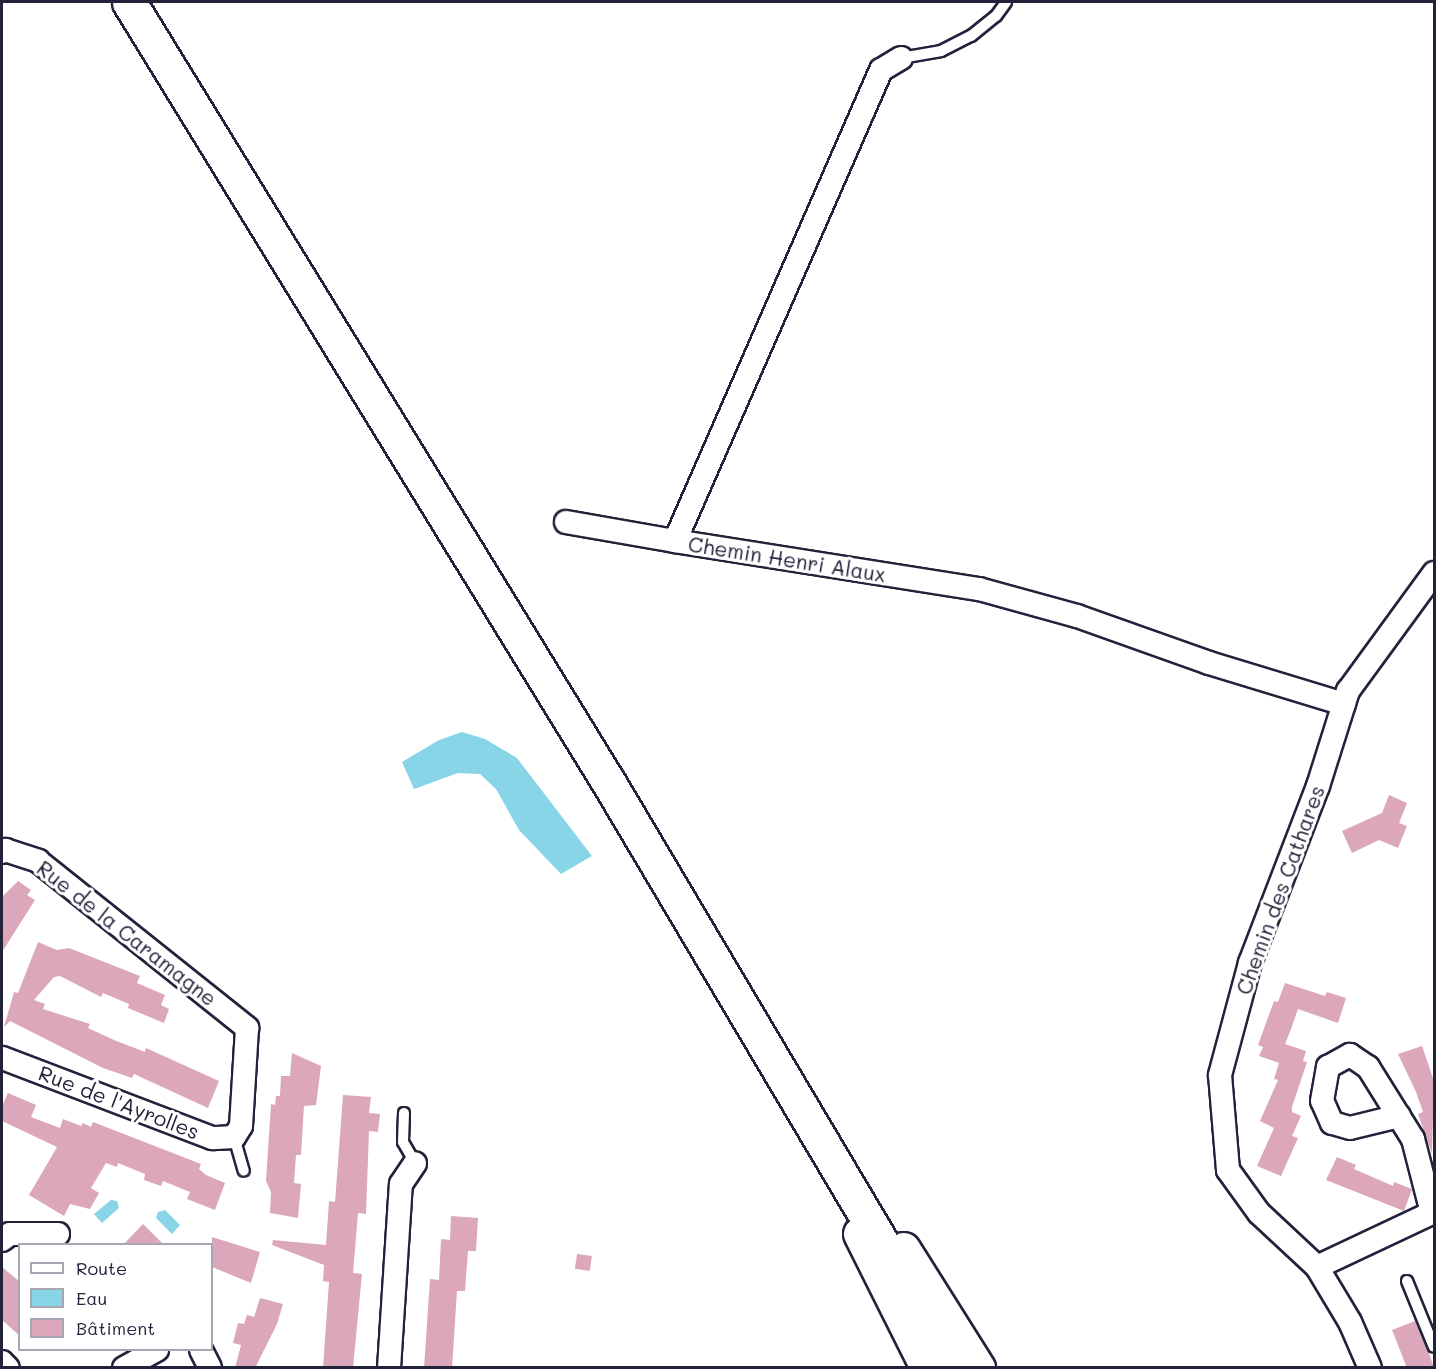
<!DOCTYPE html>
<meta charset="utf-8">
<style>
body{margin:0}
#map{position:relative;width:1436px;height:1369px;overflow:hidden;background:#fff;font-family:Mali,sans-serif}
div>[style]{position:absolute}
.water>*{inset:0;background:#88d5e7}
.building>*{inset:0;background:#dca6bb;transform-origin:0 0}
.roads{filter:drop-shadow(2px 0 #22223b) drop-shadow(-2px 0 #22223b) drop-shadow(0 2px #22223b) drop-shadow(0 -2px #22223b)}
.lane>*{height:10px;margin:-5px;padding:0 5px;transform-origin:5px;border-radius:5px;background:#fff}
.street>*{height:22px;margin:-11px;padding:0 11px;transform-origin:11px;border-radius:11px;background:#fff}
.secondary>*{height:32px;margin:-16px;padding:0 16px;transform-origin:16px;border-radius:16px;background:#fff}
.primary>*{height:33px;margin:-16.5px;padding:0 16.5px;transform-origin:16.5px;border-radius:16.5px;background:#fff}
span{translate:-50% -50%;white-space:nowrap;text-align:center;line-height:1.15;-webkit-text-stroke:6px #fff;paint-order:stroke}
.street-label{font-size:21px;color:#22223b}
.frame{position:absolute;inset:0;border:3px solid #22223b;pointer-events:none}
.legend{position:absolute;left:18px;top:1243px;width:195px;height:108px;box-sizing:border-box;background:#fff;border:2px solid #a7a7b1;margin:0;padding:8px 10px;list-style:none;font-size:18px;color:#22223b}
.legend li{display:flex;align-items:center;gap:12px;height:30px}
.legend b{width:30px;border:2px solid #a7a7b1}
</style>
<div id="map">
<div class="water">
<i style="clip-path:polygon(462px 732px,485px 739px,517px 758px,592px 856px,561px 874px,519px 830px,496px 789px,480px 774px,458px 773px,414px 789px,402px 762px,439px 740px)"></i>
<i style="clip-path:polygon(111px 1200px,117px 1201px,119px 1208px,102px 1223px,94px 1214px)"></i>
<i style="clip-path:polygon(165px 1210px,180px 1225px,172px 1234px,156px 1218px,158px 1212px)"></i>
</div>
<div class="building">
<i style="clip-path:polygon(1389px 795px,1407px 803px,1399px 823px,1407px 826px,1398px 848px,1379px 840px,1352px 853px,1342px 831px,1382px 813px)"></i>
<i style="clip-path:polygon(18px 881px,31px 890px,27px 895px,35px 900px,2px 952px,2px 897px)"></i>
<i style="clip-path:polygon(38px 942px,57px 950px,69px 948px,140px 976px,137px 983px,165px 995px,161px 1005px,169px 1009px,164px 1023px,128px 1008px,129px 1004px,103px 993px,101px 997px,60px 976px,54px 977px,34px 1000px,45px 1004px,43px 1009px,90px 1024px,88px 1028px,114px 1040px,145px 1052px,146px 1048px,219px 1081px,208px 1108px,134px 1074px,132px 1078px,103px 1068px,10px 1021px,4px 1027px,14px 992px,18px 993px)"></i>
<i style="clip-path:polygon(1285px 983px,1325px 996px,1327px 992px,1346px 998px,1338px 1023px,1298px 1009px,1291px 1029px,1285px 1044px,1306px 1051px,1303px 1061px,1307px 1062px,1292px 1107px,1292px 1112px,1301px 1116px,1292px 1136px,1298px 1138px,1281px 1176px,1257px 1166px,1274px 1128px,1260px 1121px,1278px 1080px,1274px 1079px,1279px 1063px,1259px 1056px,1263px 1047px,1258px 1045px,1274px 1001px,1278px 1002px)"></i>
<i style="clip-path:polygon(1422px 1046px,1434px 1081px,1432px 1154px,1418px 1114px,1423px 1112px,1416px 1092px,1398px 1054px)"></i>
<i style="clip-path:polygon(292px 1053px,321px 1066px,316px 1105px,304px 1106px,301px 1155px,296px 1155px,294px 1183px,301px 1184px,298px 1218px,270px 1213px,271px 1192px,266px 1181px,271px 1104px,275px 1105px,276px 1096px,280px 1096px,281px 1076px,290px 1076px)"></i>
<i style="clip-path:polygon(8px 1093px,36px 1105px,31px 1117px,60px 1128px,63px 1119px,81px 1126px,83px 1123px,91px 1127px,93px 1122px,201px 1164px,199px 1169px,206px 1175px,225px 1183px,215px 1210px,187px 1199px,190px 1192px,163px 1181px,161px 1186px,144px 1180px,145px 1174px,118px 1163px,117px 1167px,106px 1163px,91px 1188px,99px 1193px,90px 1209px,70px 1204px,64px 1216px,29px 1195px,57px 1147px,2px 1121px,2px 1106px)"></i>
<i style="clip-path:polygon(343px 1095px,371px 1097px,369px 1113px,380px 1114px,378px 1132px,369px 1131px,366px 1214px,358px 1213px,353px 1273px,362px 1274px,353px 1368px,323px 1368px,329px 1282px,323px 1281px,324px 1265px,272px 1245px,273px 1240px,326px 1245px,329px 1201px,335px 1202px)"></i>
<i style="clip-path:polygon(1337px 1157px,1356px 1165px,1354px 1169px,1393px 1186px,1394px 1182px,1412px 1189px,1404px 1211px,1326px 1180px)"></i>
<i style="clip-path:polygon(451px 1216px,478px 1218px,476px 1251px,468px 1251px,465px 1291px,457px 1291px,452px 1368px,424px 1368px,430px 1279px,439px 1280px,441px 1239px,450px 1240px)"></i>
<i style="clip-path:polygon(143px 1224px,164px 1245px,123px 1245px)"></i>
<i style="clip-path:polygon(212px 1237px,260px 1252px,251px 1283px,212px 1267px)"></i>
<i style="left:577px;top:1254px;width:15px;height:15px;rotate:8deg"></i>
<i style="clip-path:polygon(2px 1267px,20px 1282px,20px 1336px,2px 1320px)"></i>
<i style="clip-path:polygon(260px 1298px,283px 1304px,277px 1324px,255px 1368px,235px 1368px,241px 1345px,233px 1343px,238px 1323px,244px 1324px,247px 1315px,254px 1317px)"></i>
<i style="clip-path:polygon(1415px 1321px,1429px 1353px,1434px 1368px,1407px 1368px,1392px 1330px)"></i>
</div>
<div class="roads">
<div class="lane">
<i style="left:901px;top:58px;width:41px;rotate:-9.9deg"></i>
<i style="left:941px;top:51px;width:34px;rotate:-27deg"></i>
<i style="left:971px;top:36px;width:32px;rotate:-39deg"></i>
<i style="left:996px;top:16px;width:17px;rotate:-54deg"></i>
<i style="left:404px;top:1113px;width:29px;rotate:92deg"></i>
<i style="left:403px;top:1142px;width:24px;rotate:60deg"></i>
<i style="left:234px;top:1137px;width:35px;rotate:74deg"></i>
<i style="left:1407px;top:1281px;width:71px;rotate:67.8deg"></i>
</div>
<div class="street">
<i style="left:901px;top:58px;width:23px;rotate:149deg"></i>
<i style="left:881px;top:70px;width:514px;rotate:113.62deg"></i>
<i style="left:675px;top:541px;width:308px;rotate:9deg"></i>
<i style="left:979px;top:589px;width:102px;rotate:15.4deg"></i>
<i style="left:1077px;top:616px;width:140px;rotate:19.6deg"></i>
<i style="left:1209px;top:663px;width:141px;rotate:16.9deg"></i>
<i style="left:566px;top:522px;width:111px;rotate:9.9deg"></i>
<i style="left:2px;top:852px;width:4px;rotate:-34deg"></i>
<i style="left:5px;top:850px;width:35px;rotate:18deg"></i>
<i style="left:38px;top:861px;width:268px;rotate:38.6deg"></i>
<i style="left:247px;top:1028px;width:98px;rotate:93.5deg"></i>
<i style="left:241px;top:1126px;width:13px;rotate:122deg"></i>
<i style="left:234px;top:1137px;width:22px;rotate:177deg"></i>
<i style="left:212px;top:1138px;width:225px;rotate:-159.1deg"></i>
<i style="left:1399px;top:1116px;width:50px;rotate:166.2deg"></i>
<i style="left:1350px;top:1128px;width:19px;rotate:-164deg"></i>
<i style="left:1332px;top:1123px;width:24px;rotate:-114deg"></i>
<i style="left:1322px;top:1101px;width:35px;rotate:-80deg"></i>
<i style="left:1328px;top:1067px;width:25px;rotate:-29deg"></i>
<i style="left:1350px;top:1055px;width:22px;rotate:34deg"></i>
<i style="left:1368px;top:1067px;width:85px;rotate:58deg"></i>
<i style="left:1413px;top:1139px;width:76px;rotate:75.6deg"></i>
<i style="left:2px;top:1240px;width:10px;rotate:-37deg"></i>
<i style="left:10px;top:1234px;width:48px"></i>
<i style="left:1317px;top:1267px;width:129px;rotate:-25.2deg"></i>
<i style="left:201px;top:1350px;width:20px;rotate:63deg"></i>
<i style="left:2px;top:1362px;width:8px;rotate:45deg"></i>
<i style="left:124px;top:1368px;width:38px;rotate:-29deg"></i>
<i style="left:389px;top:1368px;width:184px;rotate:-86.3deg"></i>
<i style="left:401px;top:1184px;width:25px;rotate:-56deg"></i>
<i style="left:1370px;top:1368px;width:50px;rotate:-113.5deg"></i>
<i style="left:1350px;top:1322px;width:64px;rotate:-121deg"></i>
<i style="left:1317px;top:1267px;width:79px;rotate:-137deg"></i>
<i style="left:1259px;top:1213px;width:53px;rotate:-125.8deg"></i>
<i style="left:1228px;top:1170px;width:95px;rotate:-94.8deg"></i>
<i style="left:1220px;top:1075px;width:116px;rotate:-75deg"></i>
<i style="left:1250px;top:963px;width:190px;rotate:-69deg"></i>
<i style="left:1318px;top:786px;width:100px;rotate:-72.5deg"></i>
<i style="left:1348px;top:691px;width:146px;rotate:-53.9deg"></i>
</div>
<div class="secondary">
<i style="left:860px;top:1234px;width:150px;rotate:63.4deg"></i>
<i style="left:904px;top:1249px;width:141px;rotate:57.8deg"></i>
</div>
<div class="primary">
<i style="left:129px;top:2px;width:917px;rotate:58.43deg"></i>
<i style="left:609px;top:783px;width:555px;rotate:59.32deg"></i>
<i style="left:892px;top:1260px;width:123px;rotate:61.8deg"></i>
</div>
</div>
<div class="street-label">
<span style="left:787px;top:559px;rotate:9deg">Chemin Henri Alaux</span>
<span style="left:1280px;top:890px;rotate:-70deg">Chemin des Cathares</span>
<span style="left:127px;top:933px;rotate:38deg">Rue de la Caramagne</span>
<span style="left:119px;top:1102px;rotate:21deg">Rue de l'Ayrolles</span>
</div>
<div class="frame"></div>
<ul class="legend">
<li><b style="height:8px;background:#fff"></b>Route</li>
<li><b style="height:16px;background:#88d5e7"></b>Eau</li>
<li><b style="height:16px;background:#dca6bb"></b>Bâtiment</li>
</ul>
</div>
